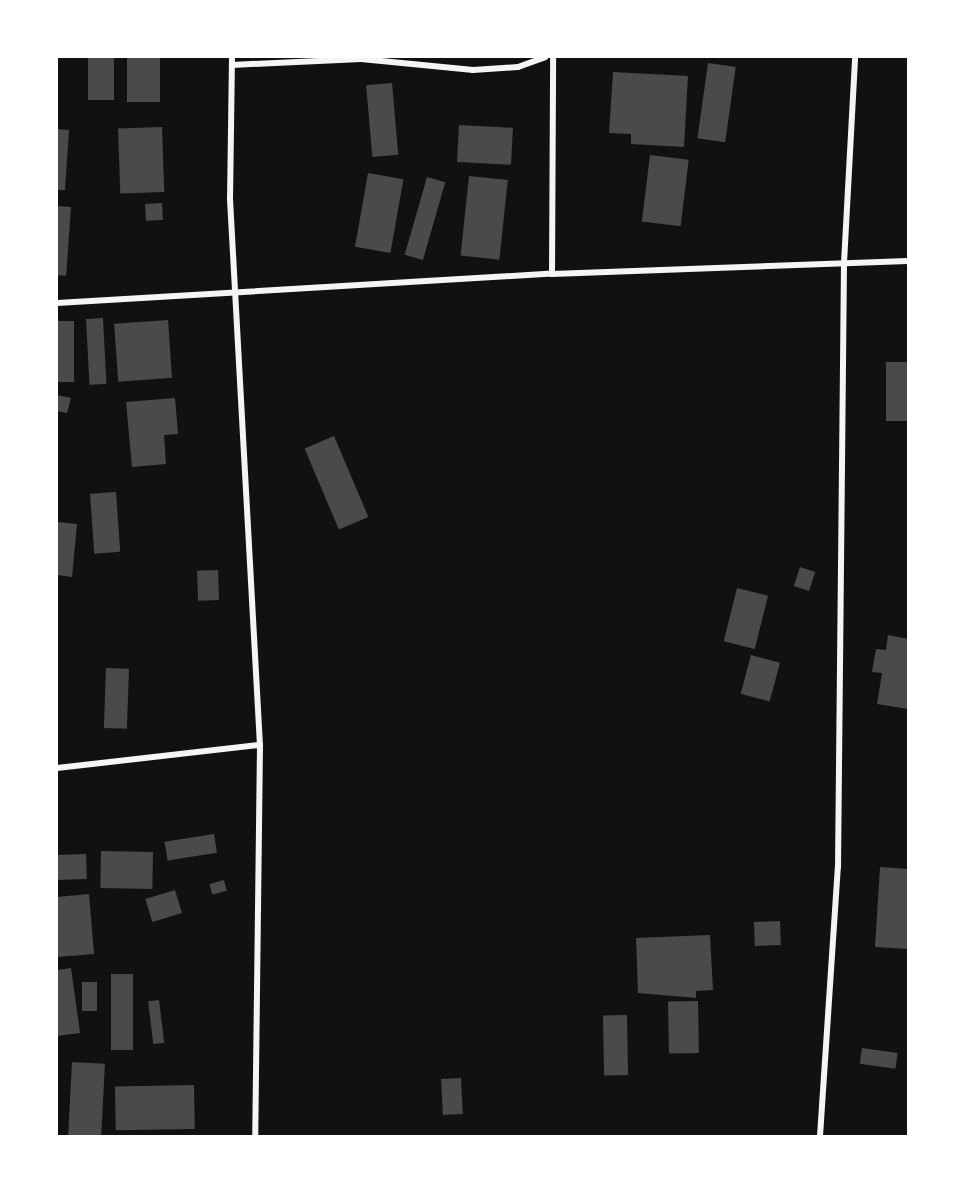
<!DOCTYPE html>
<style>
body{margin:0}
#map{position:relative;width:965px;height:1193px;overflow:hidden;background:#111;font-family:"Exo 2",sans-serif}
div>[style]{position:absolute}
.building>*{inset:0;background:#4a4a4a;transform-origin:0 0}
.minor>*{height:6px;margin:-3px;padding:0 3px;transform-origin:3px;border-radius:3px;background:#f5f5f5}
span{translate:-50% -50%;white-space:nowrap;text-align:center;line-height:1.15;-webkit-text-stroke:5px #fff;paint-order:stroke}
.frame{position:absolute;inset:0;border:58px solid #fff;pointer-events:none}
</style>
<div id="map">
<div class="building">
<i style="left:88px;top:57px;width:26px;height:43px"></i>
<i style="left:127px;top:57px;width:33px;height:45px"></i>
<i style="left:708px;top:63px;width:28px;height:76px;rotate:8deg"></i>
<i style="clip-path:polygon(613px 72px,688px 76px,684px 147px,631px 144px,631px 134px,609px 133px)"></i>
<i style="left:392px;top:83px;width:72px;height:26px;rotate:85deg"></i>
<i style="left:459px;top:125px;width:54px;height:37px;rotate:3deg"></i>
<i style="left:162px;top:127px;width:65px;height:44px;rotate:88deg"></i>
<i style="clip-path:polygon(57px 129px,69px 130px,65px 190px,57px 190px)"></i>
<i style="left:650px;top:155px;width:39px;height:67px;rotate:7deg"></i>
<i style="left:368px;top:173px;width:36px;height:75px;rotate:10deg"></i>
<i style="left:469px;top:176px;width:39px;height:80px;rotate:6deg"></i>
<i style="left:427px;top:177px;width:19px;height:81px;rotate:16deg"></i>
<i style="left:162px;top:203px;width:17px;height:17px;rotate:87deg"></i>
<i style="left:57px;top:206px;width:14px;height:69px;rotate:4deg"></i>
<i style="left:103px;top:318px;width:66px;height:17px;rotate:87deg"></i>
<i style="left:168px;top:320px;width:58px;height:54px;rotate:86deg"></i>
<i style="left:57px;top:321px;width:17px;height:61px"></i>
<i style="left:886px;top:362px;width:22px;height:59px"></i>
<i style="clip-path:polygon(57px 395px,71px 398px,67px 413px,57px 411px)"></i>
<i style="clip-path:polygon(175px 398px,178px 434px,164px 435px,166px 464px,132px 467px,126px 402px)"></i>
<i style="left:334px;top:436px;width:88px;height:32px;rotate:67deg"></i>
<i style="left:116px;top:492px;width:60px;height:26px;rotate:86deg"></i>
<i style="clip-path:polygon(58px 522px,77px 524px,72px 577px,57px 575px)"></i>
<i style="left:800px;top:567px;width:16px;height:20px;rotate:18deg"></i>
<i style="left:218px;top:570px;width:30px;height:21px;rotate:88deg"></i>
<i style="left:737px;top:588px;width:32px;height:55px;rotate:14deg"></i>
<i style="clip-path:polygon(888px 635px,908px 639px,908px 709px,877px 704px,882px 673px,872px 672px,876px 649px,886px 650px)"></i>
<i style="left:751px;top:655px;width:30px;height:40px;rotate:15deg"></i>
<i style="left:106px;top:668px;width:23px;height:60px;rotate:2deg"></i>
<i style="left:214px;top:834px;width:19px;height:50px;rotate:81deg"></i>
<i style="left:101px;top:851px;width:52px;height:37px;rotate:1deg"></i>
<i style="left:86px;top:854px;width:25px;height:29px;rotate:88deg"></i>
<i style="clip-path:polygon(880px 867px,908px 869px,908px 949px,875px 947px)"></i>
<i style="left:224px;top:880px;width:11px;height:15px;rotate:75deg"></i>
<i style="left:175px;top:890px;width:24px;height:31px;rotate:73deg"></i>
<i style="clip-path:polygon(89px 894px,94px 954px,57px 957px,57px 897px)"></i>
<i style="left:780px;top:921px;width:24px;height:26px;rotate:88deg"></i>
<i style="clip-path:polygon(710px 935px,713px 990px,696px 991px,696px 998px,638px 993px,636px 938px)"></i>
<i style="clip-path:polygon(71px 968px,80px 1033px,57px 1036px,57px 970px)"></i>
<i style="left:111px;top:974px;width:22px;height:76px"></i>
<i style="left:82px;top:982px;width:15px;height:29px"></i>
<i style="left:159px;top:1000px;width:43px;height:11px;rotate:83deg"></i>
<i style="left:698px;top:1001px;width:52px;height:30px;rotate:89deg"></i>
<i style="left:627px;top:1015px;width:60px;height:24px;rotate:89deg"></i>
<i style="left:862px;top:1048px;width:36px;height:16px;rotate:8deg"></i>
<i style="left:72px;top:1062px;width:33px;height:74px;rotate:3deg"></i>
<i style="left:461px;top:1078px;width:36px;height:20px;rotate:87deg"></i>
<i style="left:194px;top:1085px;width:44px;height:79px;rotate:89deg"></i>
</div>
<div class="minor">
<i style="left:232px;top:57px;width:142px;rotate:90.8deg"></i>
<i style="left:230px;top:199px;width:547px;rotate:86.86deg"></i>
<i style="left:260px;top:745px;width:391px;rotate:90.7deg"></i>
<i style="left:232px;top:65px;width:129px;rotate:-2.7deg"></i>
<i style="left:361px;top:59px;width:113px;rotate:5.6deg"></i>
<i style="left:473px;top:70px;width:45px;rotate:-3.8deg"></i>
<i style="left:518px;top:67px;width:29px;rotate:-20deg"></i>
<i style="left:552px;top:274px;width:217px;rotate:-89.7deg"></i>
<i style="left:57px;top:303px;width:496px;rotate:-3.4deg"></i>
<i style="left:552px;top:274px;width:356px;rotate:-2.1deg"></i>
<i style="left:57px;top:768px;width:204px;rotate:-6.5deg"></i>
<i style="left:820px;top:1136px;width:270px;rotate:-86.2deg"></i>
<i style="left:838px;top:867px;width:604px;rotate:-89.43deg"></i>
<i style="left:844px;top:263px;width:206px;rotate:-86.9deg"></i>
</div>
<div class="frame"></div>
</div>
